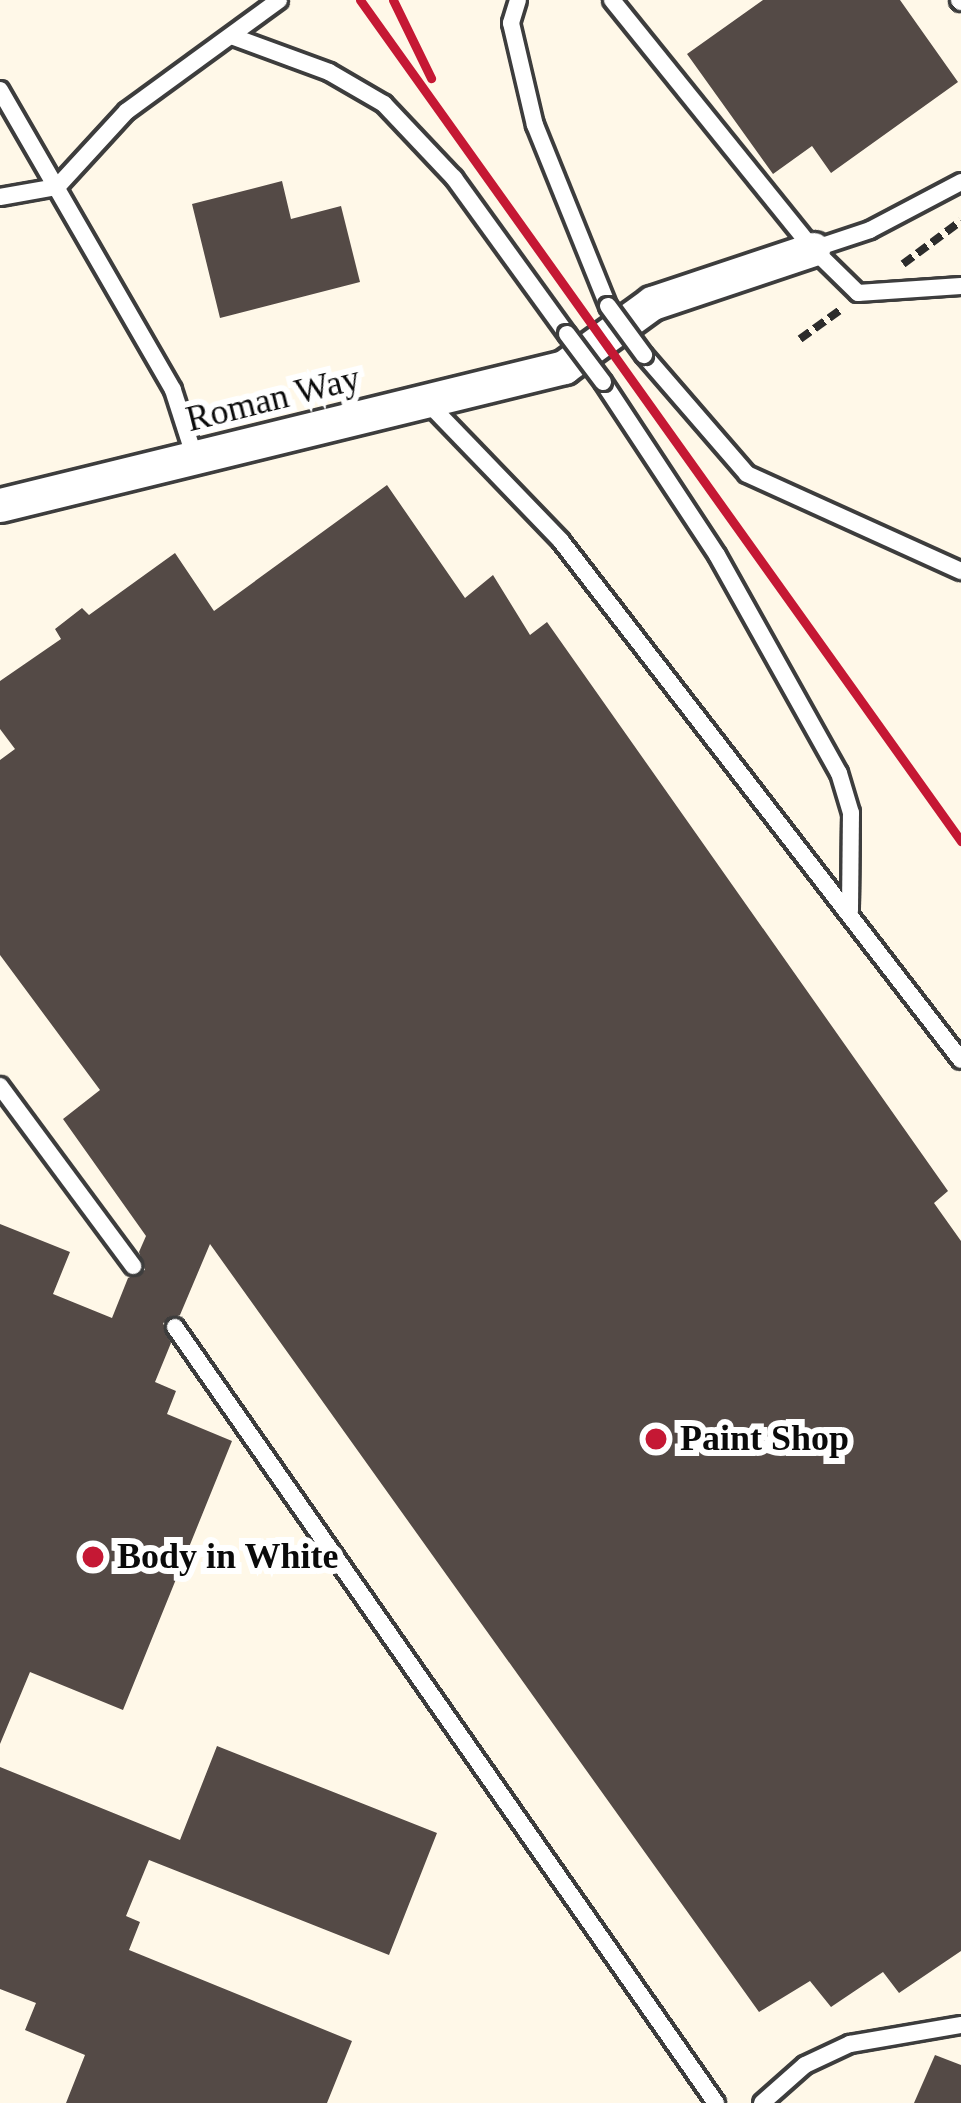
<!DOCTYPE html>
<style>
body{margin:0}
#map{position:relative;width:961px;height:2103px;overflow:hidden;background:#fff8e8;font-family:Georgia,serif}
div>[style]{position:absolute}
.building>*{inset:0;background:#544a46}
.path>*{height:8px;margin-top:-4px;transform-origin:0;background:repeating-linear-gradient(90deg,#2c2c2c 0 12px,transparent 0 18px)}
.roads{filter:drop-shadow(3px 0 #3d3d3d) drop-shadow(-3px 0 #3d3d3d) drop-shadow(0 3px #3d3d3d) drop-shadow(0 -3px #3d3d3d)}
.lane>*{height:16px;margin:-8px;padding:0 8px;transform-origin:8px;border-radius:8px;background:#fff}
.street>*{height:33px;margin:-16.5px;padding:0 16.5px;transform-origin:16.5px;border-radius:16.5px;background:#fff}
.rail>*{height:9px;margin:-4.5px;padding:0 4.5px;transform-origin:4.5px;border-radius:4.5px;background:#c51834}
.bridges{filter:drop-shadow(3px 0 #3d3d3d) drop-shadow(-3px 0 #3d3d3d) drop-shadow(0 3px #3d3d3d) drop-shadow(0 -3px #3d3d3d)}
.lane-bridge>*{height:16px;margin:-8px;padding:0 8px;transform-origin:8px;border-radius:8px;background:#fff}
.dots>*{width:33px;height:33px;translate:-50% -50%;box-sizing:border-box;border:6px solid #fff;border-radius:50%}
span{translate:-50% -50%;white-space:nowrap;text-align:center;line-height:1.15;-webkit-text-stroke:12px #fff;paint-order:stroke}
.street-label{font-size:36px;color:#0a0a0a}
.poi-label{font-size:36px;color:#0a0a0a;font-weight:700}
.left{translate:0 -50%;text-align:left}
</style>
<div id="map">
<div class="building">
<i style="clip-path:polygon(763px 0,900px 0,958px 82px,831px 173px,812px 146px,773px 174px,687px 54px)"></i>
<i style="clip-path:polygon(282px 181px,291px 219px,341px 206px,360px 282px,220px 318px,192px 204px)"></i>
<i style="clip-path:polygon(387px 485px,465px 598px,493px 575px,530px 635px,547px 622px,948px 1191px,934px 1203px,961px 1241px,961px 1951px,899px 1993px,883px 1972px,831px 2007px,810px 1981px,759px 2012px,210px 1244px,180px 1315px,163px 1323px,171px 1343px,155px 1382px,176px 1391px,167px 1414px,232px 1441px,123px 1710px,30px 1672px,0 1744px,0 1224px,70px 1252px,53px 1294px,112px 1318px,128px 1278px,145px 1270px,139px 1252px,146px 1236px,63px 1119px,100px 1090px,0 955px,0 760px,15px 749px,0 729px,0 681px,61px 639px,55px 629px,82px 608px,89px 615px,175px 553px,214px 611px)"></i>
<i style="clip-path:polygon(217px 1746px,437px 1833px,389px 1955px,149px 1860px,126px 1916px,140px 1922px,129px 1950px,352px 2041px,327px 2103px,66px 2103px,85px 2055px,25px 2030px,36px 2003px,0 1989px,0 1767px,180px 1840px)"></i>
<i style="clip-path:polygon(935px 2055px,961px 2065px,961px 2103px,914px 2103px)"></i>
</div>
<div class="path">
<i style="left:903px;top:264px;width:72px;rotate:-36.6deg"></i>
<i style="left:800px;top:339px;width:53px;rotate:-35.8deg"></i>
</div>
<div class="roads">
<div class="lane">
<i style="left:518px;top:0;width:24px;rotate:107deg"></i>
<i style="left:511px;top:23px;width:105px;rotate:76.8deg"></i>
<i style="left:535px;top:125px;width:195px;rotate:68deg"></i>
<i style="left:612px;top:0;width:320px;rotate:51.1deg"></i>
<i style="left:813px;top:249px;width:63px;rotate:44.4deg"></i>
<i style="left:858px;top:293px;width:103px;rotate:-3.9deg"></i>
<i style="left:959px;top:0;width:3px;rotate:45deg"></i>
<i style="left:234px;top:37px;width:101px;rotate:20.2deg"></i>
<i style="left:329px;top:72px;width:64px;rotate:30.2deg"></i>
<i style="left:384px;top:104px;width:102px;rotate:46.6deg"></i>
<i style="left:454px;top:178px;width:193px;rotate:54.1deg"></i>
<i style="left:0;top:90px;width:346px;rotate:60deg"></i>
<i style="left:173px;top:390px;width:71px;rotate:72.1deg"></i>
<i style="left:0;top:197px;width:58px;rotate:-10deg"></i>
<i style="left:57px;top:187px;width:103px;rotate:-47.4deg"></i>
<i style="left:127px;top:111px;width:188px;rotate:-36.1deg"></i>
<i style="left:813px;top:249px;width:60px;rotate:-18.4deg"></i>
<i style="left:870px;top:230px;width:103px;rotate:-27.8deg"></i>
<i style="left:644px;top:355px;width:157px;rotate:49.1deg"></i>
<i style="left:747px;top:474px;width:235px;rotate:24.4deg"></i>
<i style="left:603px;top:382px;width:207px;rotate:56.6deg"></i>
<i style="left:717px;top:555px;width:250px;rotate:60.8deg"></i>
<i style="left:839px;top:773px;width:42px;rotate:73.3deg"></i>
<i style="left:851px;top:813px;width:98px;rotate:90.6deg"></i>
<i style="left:427px;top:402px;width:193px;rotate:46deg"></i>
<i style="left:561px;top:541px;width:655px;rotate:52.38deg"></i>
<i style="left:0;top:1086px;width:224px;rotate:53.5deg"></i>
<i style="left:175px;top:1327px;width:946px;rotate:55.12deg"></i>
<i style="left:762px;top:2103px;width:57px;rotate:-41.5deg"></i>
<i style="left:805px;top:2065px;width:50px;rotate:-25deg"></i>
<i style="left:850px;top:2044px;width:113px;rotate:-9.7deg"></i>
</div>
<div class="street">
<i style="left:0;top:505px;width:581px;rotate:-13.75deg"></i>
<i style="left:564px;top:367px;width:109px;rotate:-36deg"></i>
<i style="left:652px;top:303px;width:170px;rotate:-18.5deg"></i>
</div>
</div>
<div class="rail">
<i style="left:360px;top:0;width:1034px;rotate:54.45deg"></i>
<i style="left:393px;top:0;width:87px;rotate:64deg"></i>
</div>
<div class="bridges">
<div class="lane-bridge">
<i style="left:608px;top:306px;width:61px;rotate:53.7deg"></i>
<i style="left:567px;top:334px;width:60px;rotate:53.1deg"></i>
</div>
</div>
<div class="dots">
<i style="left:656px;top:1439px;background:#c51834"></i>
<i style="left:93px;top:1557px;background:#c51834"></i>
</div>
<div class="street-label">
<span style="left:273px;top:399px;rotate:-14deg">Roman Way</span>
</div>
<div class="poi-label">
<span class="left" style="left:680px;top:1439px">Paint Shop</span>
<span class="left" style="left:117px;top:1557px">Body in White</span>
</div>
</div>
